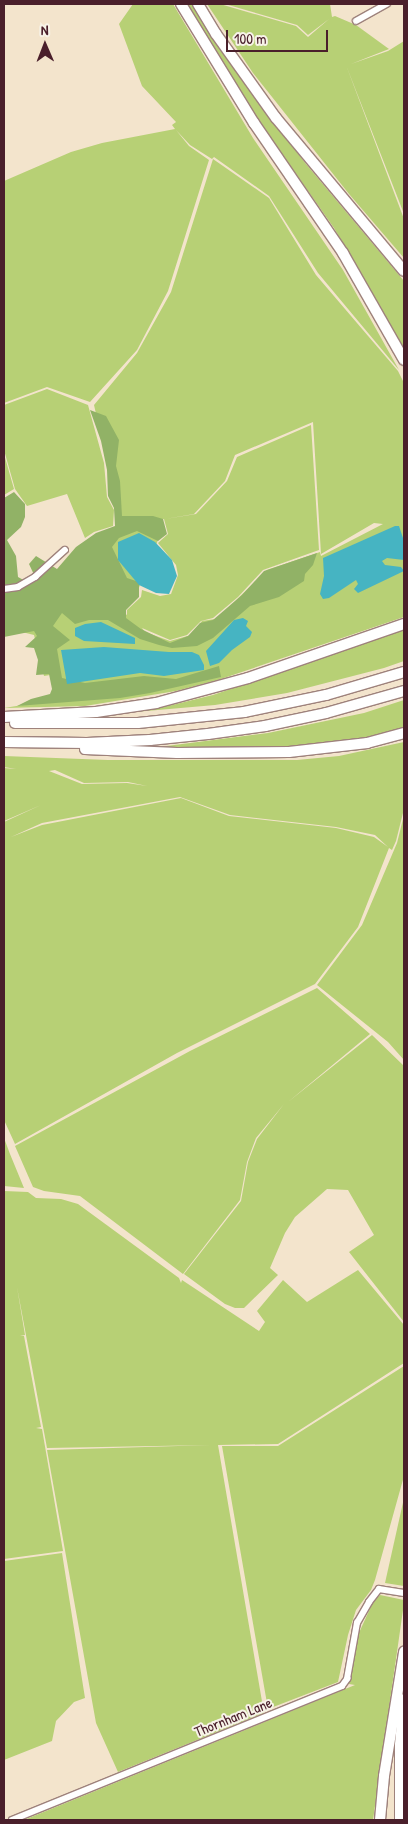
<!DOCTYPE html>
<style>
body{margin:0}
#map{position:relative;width:408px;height:1824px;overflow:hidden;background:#f3e4cc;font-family:"Patrick Hand",sans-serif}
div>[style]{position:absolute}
.green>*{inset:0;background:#b7d075}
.forest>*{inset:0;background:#91b266}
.water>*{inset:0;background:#46b4c2}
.roads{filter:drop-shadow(1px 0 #9e827c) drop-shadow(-1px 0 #9e827c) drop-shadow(0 1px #9e827c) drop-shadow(0 -1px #9e827c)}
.street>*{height:5.5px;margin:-2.75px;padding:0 2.75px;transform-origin:2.75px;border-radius:2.75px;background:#fff}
.highway>*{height:10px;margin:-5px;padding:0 5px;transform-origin:5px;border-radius:5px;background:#fff}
span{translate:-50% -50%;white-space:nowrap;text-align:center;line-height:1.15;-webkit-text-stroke:4px #f7f3e8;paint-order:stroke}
.street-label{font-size:15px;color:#4a1f2b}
.frame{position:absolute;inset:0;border:5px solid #4a1f2b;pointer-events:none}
.north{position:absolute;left:20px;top:20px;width:50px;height:50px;-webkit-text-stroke:4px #f7f3e8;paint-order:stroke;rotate:359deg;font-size:14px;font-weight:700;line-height:20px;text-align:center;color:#4a1f2b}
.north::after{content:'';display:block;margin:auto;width:18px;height:22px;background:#4a1f2b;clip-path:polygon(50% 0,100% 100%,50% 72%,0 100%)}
.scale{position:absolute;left:226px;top:30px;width:102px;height:22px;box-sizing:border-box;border:2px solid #4a1f2b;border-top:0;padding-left:6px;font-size:15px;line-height:18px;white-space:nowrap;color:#4a1f2b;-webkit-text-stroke:4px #f7f3e8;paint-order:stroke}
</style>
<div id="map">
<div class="green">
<i style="clip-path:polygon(133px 4px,173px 4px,253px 138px,343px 270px,399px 370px,318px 273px,269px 196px,214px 157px,212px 159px,190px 145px,176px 130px,189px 146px,209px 160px,168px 291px,137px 350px,90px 402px,47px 387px,4px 403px,4px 181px,71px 152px,102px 143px,175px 129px,172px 125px,176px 122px,142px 86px,119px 24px)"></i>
<i style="clip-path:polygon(187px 4px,192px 4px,249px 90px,306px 164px,404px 281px,404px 349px,334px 228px,256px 117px)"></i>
<i style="clip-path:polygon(207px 4px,220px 4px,296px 26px,308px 37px,329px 19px,308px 35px,297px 25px,225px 4px,330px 4px,332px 17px,335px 16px,356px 25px,389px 49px,351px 64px,388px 51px,404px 41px,404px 214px,346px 65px,404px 219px,404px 258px,349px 194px,253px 73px)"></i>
<i style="clip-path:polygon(evenodd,213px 159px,269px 198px,316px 275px,398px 371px,404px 383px,404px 617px,218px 680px,176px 691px,85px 706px,4px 708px,60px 699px,56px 674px,44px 676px,34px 635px,18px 631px,58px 569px,121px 524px,94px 405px,137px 353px,171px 292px,213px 159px,313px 422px,321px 554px,374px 523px,383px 524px,321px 556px,320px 552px,267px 570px,226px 610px,215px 619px,202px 621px,191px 635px,170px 641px,145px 632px,142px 628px,170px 640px,187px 635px,201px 621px,213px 618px,238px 597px,263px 570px,319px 550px,311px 425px,237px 457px,227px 481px,196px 514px,165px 519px,194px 514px,225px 481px,235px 455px,313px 422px,213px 159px,164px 519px,168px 534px,158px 543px,176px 565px,178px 575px,171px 594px,160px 596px,142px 590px,141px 597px,127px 610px,127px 615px,123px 612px,138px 590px,158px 540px,158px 520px,164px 519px)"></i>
<i style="clip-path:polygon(47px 389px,88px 405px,104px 463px,107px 497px,114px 510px,113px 526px,94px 532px,85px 538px,67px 494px,27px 506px,15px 489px,4px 450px,4px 405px)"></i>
<i style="clip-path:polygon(4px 454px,14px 489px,4px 495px)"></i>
<i style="clip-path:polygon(404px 630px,404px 661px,384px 668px,287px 693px,215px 705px,112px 714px,164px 707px,213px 695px)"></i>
<i style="clip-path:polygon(404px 700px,404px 730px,376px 737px,298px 747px,151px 748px,268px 733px,364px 713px)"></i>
<i style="clip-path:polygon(evenodd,404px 742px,404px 809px,396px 841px,392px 850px,389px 848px,358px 927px,315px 984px,177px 1053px,15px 1144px,4px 1120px,4px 822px,41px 805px,4px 821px,4px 768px,16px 769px,4px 767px,4px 756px,108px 760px,297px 760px,339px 756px,404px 742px,55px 770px,84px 783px,128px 782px,147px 786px,127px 783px,82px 784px,49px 771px,55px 770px,404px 742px,180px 797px,230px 815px,336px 827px,375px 835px,388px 847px,374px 837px,336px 828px,229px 816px,181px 798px,42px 825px,11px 837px,42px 823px,180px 797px)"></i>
<i style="clip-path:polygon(404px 815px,404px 1060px,388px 1042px,317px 985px,362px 925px,397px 843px)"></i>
<i style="clip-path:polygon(317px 988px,370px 1034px,288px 1102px,372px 1035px,404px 1066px,404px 1322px,349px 1252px,374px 1235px,348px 1190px,327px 1189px,295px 1217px,285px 1233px,270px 1268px,278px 1275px,244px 1308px,235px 1308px,225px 1304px,184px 1274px,241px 1201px,248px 1162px,257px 1139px,284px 1104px,256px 1138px,247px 1162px,240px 1200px,183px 1274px,80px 1196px,44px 1191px,33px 1187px,15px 1146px,190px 1051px)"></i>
<i style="clip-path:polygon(4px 1138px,10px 1154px,24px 1188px,4px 1186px)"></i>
<i style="clip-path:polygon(4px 1191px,28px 1192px,36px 1198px,61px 1199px,78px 1204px,179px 1278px,181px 1283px,182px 1280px,259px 1331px,265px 1322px,257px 1311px,283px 1280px,307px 1302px,358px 1270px,404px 1325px,404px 1363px,278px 1444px,218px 1445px,264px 1713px,118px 1772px,96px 1723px,47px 1450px,211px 1445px,47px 1448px,17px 1287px,25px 1335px,20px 1336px,24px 1336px,41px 1427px,36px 1428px,42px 1429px,63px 1551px,4px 1559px)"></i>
<i style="clip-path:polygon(404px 1366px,404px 1476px,375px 1580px,371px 1590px,356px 1610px,348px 1635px,338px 1682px,268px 1709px,222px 1446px,278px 1446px)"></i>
<i style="clip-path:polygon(404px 1498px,404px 1586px,385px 1583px)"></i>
<i style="clip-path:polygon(62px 1553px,85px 1698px,74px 1702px,56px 1721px,52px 1741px,4px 1760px,4px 1561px)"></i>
<i style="clip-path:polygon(380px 1595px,404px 1600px,404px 1603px,373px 1820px,24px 1820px,355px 1685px,349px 1684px,358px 1635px,373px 1602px)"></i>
</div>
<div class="forest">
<i style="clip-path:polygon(90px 410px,106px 416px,119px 440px,116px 466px,120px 481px,122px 516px,153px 516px,163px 519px,167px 534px,158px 541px,137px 531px,119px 538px,112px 547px,127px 578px,139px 582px,139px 597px,126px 610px,126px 618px,141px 629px,170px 643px,188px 636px,200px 623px,213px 620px,242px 595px,264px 571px,317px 553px,313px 565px,305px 574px,304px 581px,279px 597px,250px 606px,213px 638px,197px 646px,172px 648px,159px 645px,140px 639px,108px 620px,89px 620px,75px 624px,62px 613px,53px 626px,70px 640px,57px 649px,62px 678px,85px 683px,144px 676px,176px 679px,219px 666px,221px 677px,150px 693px,120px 698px,17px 706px,31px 699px,50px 694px,52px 689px,49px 674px,36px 675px,38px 660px,34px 648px,25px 647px,37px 636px,34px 631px,4px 637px,4px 498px,14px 492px,25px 504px,25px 517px,21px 527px,7px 540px,16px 556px,18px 577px,29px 583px,36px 579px,29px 564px,36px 556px,57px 569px,76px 547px,96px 533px,115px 526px,114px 508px,108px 496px,107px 470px,101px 441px)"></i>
</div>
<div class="water">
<i style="clip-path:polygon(395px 526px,399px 526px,403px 538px,404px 560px,387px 558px,382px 561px,385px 565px,401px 567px,404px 571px,358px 593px,354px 589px,358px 584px,356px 580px,329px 598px,323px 599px,320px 594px,324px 576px,323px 558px)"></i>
<i style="clip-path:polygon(139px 533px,155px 542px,172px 560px,177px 576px,169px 594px,156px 593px,139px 585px,118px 560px,118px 542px)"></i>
<i style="clip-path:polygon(243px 618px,248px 621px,246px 626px,252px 632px,250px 637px,232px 650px,219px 663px,210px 666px,206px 651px,234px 620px)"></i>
<i style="clip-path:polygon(101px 622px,135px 638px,135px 644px,84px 641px,75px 636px,75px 628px,85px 624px)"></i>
<i style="clip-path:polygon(104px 647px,169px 652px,192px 652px,199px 655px,204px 665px,204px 670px,164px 676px,140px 673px,67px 684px,61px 650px)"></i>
</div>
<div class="roads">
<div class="street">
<i style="left:356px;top:21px;width:35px;rotate:-29deg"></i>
<i style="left:4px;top:589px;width:14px;rotate:-8deg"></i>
<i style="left:18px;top:587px;width:20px;rotate:-30deg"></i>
<i style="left:35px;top:577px;width:40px;rotate:-42deg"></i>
<i style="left:12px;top:1820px;width:356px;rotate:-22.1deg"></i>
<i style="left:342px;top:1686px;width:9px;rotate:-54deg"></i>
<i style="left:347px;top:1679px;width:57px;rotate:-79.9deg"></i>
<i style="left:357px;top:1623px;width:24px;rotate:-60deg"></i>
<i style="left:369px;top:1602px;width:16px;rotate:-52deg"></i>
<i style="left:379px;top:1589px;width:25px;rotate:9deg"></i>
</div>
<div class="highway">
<i style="left:181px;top:4px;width:140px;rotate:58.5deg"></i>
<i style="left:254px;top:123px;width:158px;rotate:55.6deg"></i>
<i style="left:343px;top:253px;width:123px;rotate:60.3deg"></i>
<i style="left:198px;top:4px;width:35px;rotate:59deg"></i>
<i style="left:216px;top:34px;width:103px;rotate:54.5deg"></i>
<i style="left:276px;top:118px;width:199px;rotate:50.1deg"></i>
<i style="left:4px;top:717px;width:92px;rotate:-3.1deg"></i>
<i style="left:96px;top:712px;width:61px;rotate:-8.5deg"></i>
<i style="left:156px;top:703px;width:95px;rotate:-15.2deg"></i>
<i style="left:248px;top:678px;width:165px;rotate:-19.1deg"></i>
<i style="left:15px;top:723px;width:123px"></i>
<i style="left:138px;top:723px;width:107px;rotate:-5.9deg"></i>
<i style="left:244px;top:712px;width:84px;rotate:-11.7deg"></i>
<i style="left:326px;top:695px;width:81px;rotate:-16.4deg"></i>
<i style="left:4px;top:742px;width:83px;rotate:0.7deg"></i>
<i style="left:87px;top:743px;width:63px;rotate:-2.7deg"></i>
<i style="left:150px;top:740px;width:58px;rotate:-5.9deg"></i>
<i style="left:208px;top:734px;width:58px;rotate:-8deg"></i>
<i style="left:265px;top:726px;width:62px;rotate:-12deg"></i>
<i style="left:326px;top:713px;width:81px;rotate:-15.8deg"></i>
<i style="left:85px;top:749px;width:92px;rotate:2.5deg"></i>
<i style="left:177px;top:753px;width:112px;rotate:-0.5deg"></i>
<i style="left:289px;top:752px;width:79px;rotate:-6.6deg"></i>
<i style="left:367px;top:743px;width:38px;rotate:-15deg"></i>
<i style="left:380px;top:1820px;width:44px;rotate:-84.8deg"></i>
<i style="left:384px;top:1776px;width:126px;rotate:-80.8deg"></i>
<i style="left:400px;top:1820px;width:75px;rotate:-90deg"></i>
<i style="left:400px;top:1745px;width:46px;rotate:-85deg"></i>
</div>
</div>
<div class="street-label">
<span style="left:233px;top:1717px;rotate:-22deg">Thornham Lane</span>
</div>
<div class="frame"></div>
<div class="north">N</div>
<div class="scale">100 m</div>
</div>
